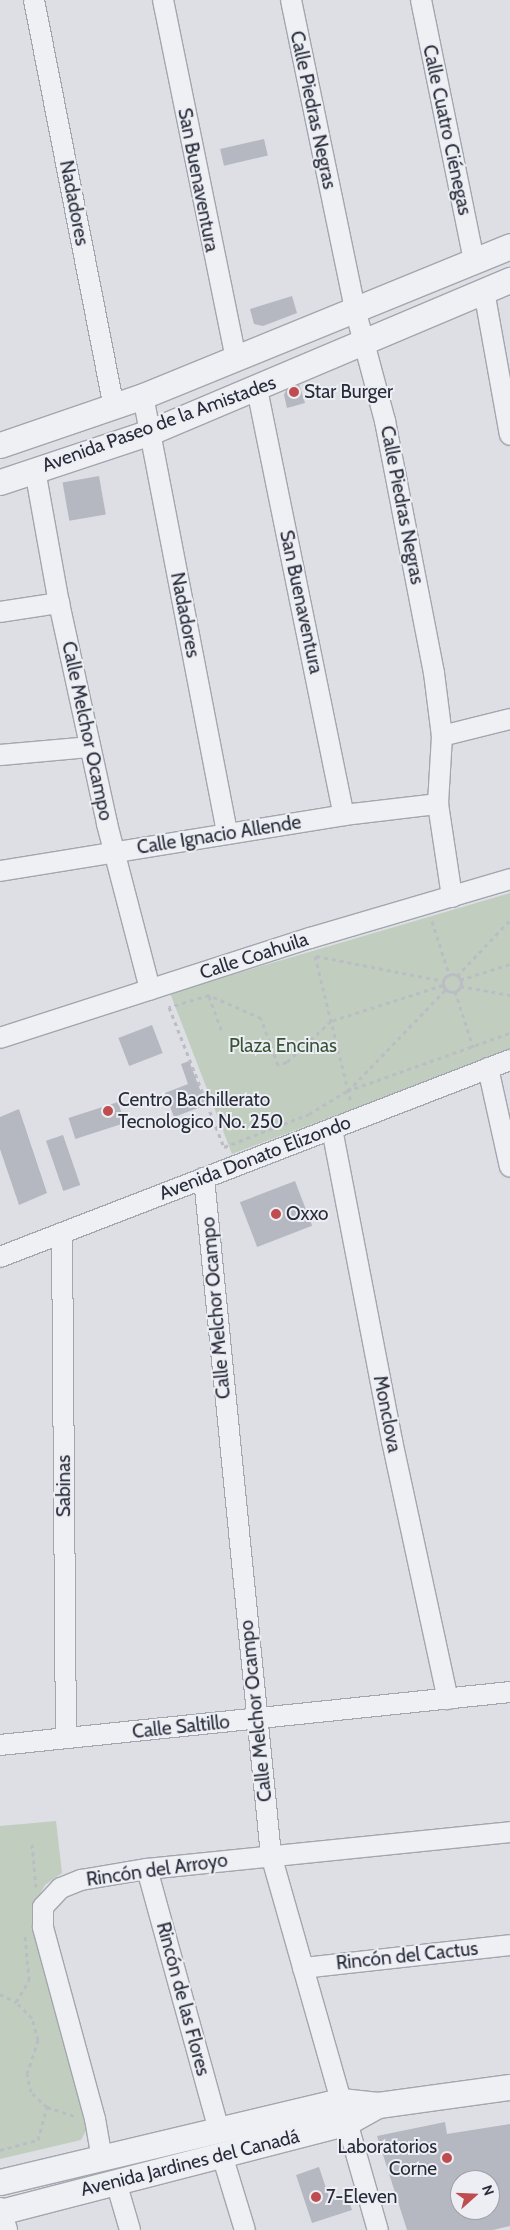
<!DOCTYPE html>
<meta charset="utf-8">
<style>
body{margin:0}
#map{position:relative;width:510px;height:2230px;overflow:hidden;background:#dddfe5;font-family:Cabin,sans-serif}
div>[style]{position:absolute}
.green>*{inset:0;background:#c1cebf}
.building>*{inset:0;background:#b5b8c1;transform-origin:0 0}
.path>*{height:3px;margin-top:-1.5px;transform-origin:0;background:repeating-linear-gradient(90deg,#bbbdc4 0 4px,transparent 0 8px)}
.path>.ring{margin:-1.5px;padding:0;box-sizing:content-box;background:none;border:3px solid #bbbdc4;border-radius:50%}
.roads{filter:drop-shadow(1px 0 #a3a6ae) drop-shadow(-1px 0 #a3a6ae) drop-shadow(0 1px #a3a6ae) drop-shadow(0 -1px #a3a6ae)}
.minor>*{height:20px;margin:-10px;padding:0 10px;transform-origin:10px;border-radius:10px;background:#eff0f4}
.tertiary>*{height:25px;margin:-12.5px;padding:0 12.5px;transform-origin:12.5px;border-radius:12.5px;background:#eff0f4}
.dots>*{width:14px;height:14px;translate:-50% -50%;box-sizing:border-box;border:2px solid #eceef3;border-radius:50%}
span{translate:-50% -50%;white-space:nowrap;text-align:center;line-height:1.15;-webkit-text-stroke:4px #eceef3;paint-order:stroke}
.street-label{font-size:19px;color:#282c3a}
.poi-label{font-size:19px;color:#282c3a}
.left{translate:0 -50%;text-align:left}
.right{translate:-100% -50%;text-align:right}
.park-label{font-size:19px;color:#385437}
.north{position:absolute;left:450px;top:2170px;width:50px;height:50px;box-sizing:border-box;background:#eceef3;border:1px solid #9ea0a9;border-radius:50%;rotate:70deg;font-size:14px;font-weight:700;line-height:20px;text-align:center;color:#282c3a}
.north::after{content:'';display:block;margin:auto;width:18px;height:22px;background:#bf4d4f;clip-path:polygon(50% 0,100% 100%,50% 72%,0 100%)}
</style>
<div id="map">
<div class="green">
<i style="clip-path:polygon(510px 893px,510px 1050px,232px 1154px,170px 993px)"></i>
<i style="clip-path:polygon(56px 1821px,62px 1873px,45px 1885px,37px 1899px,34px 1918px,88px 2127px,81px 2140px,0 2159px,0 1826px)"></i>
</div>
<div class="building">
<i style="left:264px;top:139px;width:17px;height:45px;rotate:77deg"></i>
<i style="clip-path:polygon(292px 296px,297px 313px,263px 326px,254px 324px,250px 309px)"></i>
<i style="clip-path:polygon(298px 381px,305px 403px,287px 408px,284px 395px,288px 385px)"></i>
<i style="left:99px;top:476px;width:39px;height:37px;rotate:80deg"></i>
<i style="left:152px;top:1025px;width:30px;height:36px;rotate:69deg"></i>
<i style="clip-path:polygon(189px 1061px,206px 1105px,174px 1117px,165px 1093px,188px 1084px,181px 1064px)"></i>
<i style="left:118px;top:1102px;width:22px;height:52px;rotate:72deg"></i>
<i style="clip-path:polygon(19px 1109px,47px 1193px,19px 1205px,0 1149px,0 1117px)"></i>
<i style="left:63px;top:1135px;width:53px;height:18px;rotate:71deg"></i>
<i style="left:295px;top:1181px;width:48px;height:59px;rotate:69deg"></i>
<i style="clip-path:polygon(evenodd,445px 2122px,447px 2134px,510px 2124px,510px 2226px,493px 2230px,407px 2230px,377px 2136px,445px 2122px,460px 2180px,490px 2180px,490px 2210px,460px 2210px,460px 2180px)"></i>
<i style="clip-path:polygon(319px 2167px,330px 2200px,347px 2195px,352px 2210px,312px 2223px,296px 2175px)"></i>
</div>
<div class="path">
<i style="left:432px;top:921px;width:56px;rotate:72.2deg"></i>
<i style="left:315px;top:956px;width:151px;rotate:76.2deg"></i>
<i style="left:316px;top:956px;width:129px;rotate:11.1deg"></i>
<i class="ring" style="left:443px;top:974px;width:15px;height:15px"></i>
<i style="left:457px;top:976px;width:77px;rotate:-46.6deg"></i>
<i style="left:460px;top:980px;width:52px;rotate:-17.7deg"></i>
<i style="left:443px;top:985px;width:118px;rotate:162.2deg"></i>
<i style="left:331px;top:1021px;width:60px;rotate:137deg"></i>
<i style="left:287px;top:1062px;width:9px;rotate:162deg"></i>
<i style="left:278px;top:1065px;width:50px;rotate:-109.9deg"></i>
<i style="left:261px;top:1018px;width:57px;rotate:-156.1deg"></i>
<i style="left:209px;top:995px;width:42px;rotate:163.3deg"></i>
<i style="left:169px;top:1007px;width:150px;rotate:68.6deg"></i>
<i style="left:224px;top:1147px;width:91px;rotate:-21.2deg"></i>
<i style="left:309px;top:1114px;width:44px;rotate:-31.2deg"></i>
<i style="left:347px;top:1091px;width:173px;rotate:-19.6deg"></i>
<i style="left:460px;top:986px;width:51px;rotate:10.2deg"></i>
<i style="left:455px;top:991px;width:59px;rotate:72.2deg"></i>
<i style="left:209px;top:996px;width:38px;rotate:70deg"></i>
<i style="left:348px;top:1091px;width:141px;rotate:-46.1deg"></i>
<i style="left:32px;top:1844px;width:43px;rotate:84.7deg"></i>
<i style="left:0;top:1994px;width:18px;rotate:27deg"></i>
<i style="left:47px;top:2107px;width:32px;rotate:18deg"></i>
<i style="left:0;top:2150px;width:39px;rotate:-15deg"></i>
<i style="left:38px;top:2140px;width:34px;rotate:-75deg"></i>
<i style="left:47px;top:2107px;width:22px;rotate:-137deg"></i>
<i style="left:31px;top:2092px;width:18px;rotate:-103deg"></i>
<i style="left:27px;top:2074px;width:36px;rotate:-72deg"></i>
<i style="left:38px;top:2040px;width:23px;rotate:-105deg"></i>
<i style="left:32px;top:2018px;width:23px;rotate:-135deg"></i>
<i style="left:16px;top:2002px;width:26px;rotate:-59deg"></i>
<i style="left:29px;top:1980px;width:44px;rotate:-95.2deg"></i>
</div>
<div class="roads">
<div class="minor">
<i style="left:34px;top:0;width:414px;rotate:78.9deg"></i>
<i style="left:163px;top:0;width:367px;rotate:78.5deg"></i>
<i style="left:291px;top:0;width:316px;rotate:78.3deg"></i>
<i style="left:355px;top:309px;width:116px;rotate:75deg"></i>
<i style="left:385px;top:421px;width:257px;rotate:79deg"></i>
<i style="left:434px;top:673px;width:64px;rotate:82.8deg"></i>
<i style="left:442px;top:736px;width:68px;rotate:93.4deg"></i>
<i style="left:438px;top:804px;width:94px;rotate:81.4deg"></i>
<i style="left:421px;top:0;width:266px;rotate:78.5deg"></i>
<i style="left:484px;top:291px;width:146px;rotate:79.8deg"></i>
<i style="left:257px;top:389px;width:435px;rotate:78.5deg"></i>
<i style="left:143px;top:396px;width:446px;rotate:79.1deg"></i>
<i style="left:35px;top:470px;width:135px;rotate:79.8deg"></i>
<i style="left:59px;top:603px;width:226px;rotate:77.7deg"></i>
<i style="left:107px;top:824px;width:171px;rotate:75.4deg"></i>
<i style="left:0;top:612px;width:60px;rotate:-8.7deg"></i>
<i style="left:442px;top:736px;width:70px;rotate:-14deg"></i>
<i style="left:0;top:755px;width:90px;rotate:-5.1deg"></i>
<i style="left:0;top:871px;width:349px;rotate:-9.2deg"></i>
<i style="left:344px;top:815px;width:95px;rotate:-6.7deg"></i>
<i style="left:0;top:1038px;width:326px;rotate:-17.9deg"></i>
<i style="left:310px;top:938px;width:209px;rotate:-16.4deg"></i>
<i style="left:488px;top:1068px;width:101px;rotate:77.5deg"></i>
<i style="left:332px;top:1129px;width:318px;rotate:79.1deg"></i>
<i style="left:392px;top:1441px;width:264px;rotate:77.8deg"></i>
<i style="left:204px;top:1178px;width:680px;rotate:84.35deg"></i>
<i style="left:271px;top:1855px;width:390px;rotate:74.1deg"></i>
<i style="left:62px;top:1233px;width:505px;rotate:89.55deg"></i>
<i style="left:0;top:1257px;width:547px;rotate:-21.12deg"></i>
<i style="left:0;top:1745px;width:513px;rotate:-5.93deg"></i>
<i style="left:147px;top:1869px;width:271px;rotate:74.6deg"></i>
<i style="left:303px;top:1968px;width:208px;rotate:-6.3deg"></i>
<i style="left:222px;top:2155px;width:78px;rotate:73deg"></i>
<i style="left:102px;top:2159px;width:41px;rotate:-99.9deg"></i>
<i style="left:95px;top:2119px;width:199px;rotate:-105.2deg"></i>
<i style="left:43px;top:1927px;width:20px;rotate:-90deg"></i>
<i style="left:43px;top:1907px;width:26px;rotate:-47deg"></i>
<i style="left:61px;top:1888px;width:22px;rotate:-22deg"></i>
<i style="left:81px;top:1880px;width:67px;rotate:-9.5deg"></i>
<i style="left:147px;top:1869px;width:365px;rotate:-5.8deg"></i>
<i style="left:116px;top:2182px;width:50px;rotate:73.7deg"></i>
<i style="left:0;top:2208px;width:23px;rotate:72deg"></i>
</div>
<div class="tertiary">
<i style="left:0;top:445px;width:151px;rotate:-18.9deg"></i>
<i style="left:143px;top:396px;width:396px;rotate:-22.2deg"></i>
<i style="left:0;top:482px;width:158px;rotate:-18.4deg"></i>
<i style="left:150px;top:432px;width:391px;rotate:-22.9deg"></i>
<i style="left:0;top:2182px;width:350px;rotate:-13.4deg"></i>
<i style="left:341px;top:2101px;width:37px;rotate:6deg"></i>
<i style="left:378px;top:2105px;width:133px;rotate:-7.8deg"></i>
<i style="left:0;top:2212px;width:358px;rotate:-14.5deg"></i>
<i style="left:347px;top:2122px;width:35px;rotate:-29deg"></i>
</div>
</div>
<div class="dots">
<i style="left:294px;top:392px;background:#bf4d4f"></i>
<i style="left:108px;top:1111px;background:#bf4d4f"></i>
<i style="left:276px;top:1214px;background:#bf4d4f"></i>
<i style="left:447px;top:2158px;background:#bf4d4f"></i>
<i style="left:316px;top:2197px;background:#bf4d4f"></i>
</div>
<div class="street-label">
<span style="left:313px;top:110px;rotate:78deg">Calle Piedras Negras</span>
<span style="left:447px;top:130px;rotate:78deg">Calle Cuatro Ciénegas</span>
<span style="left:198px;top:180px;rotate:79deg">San Buenaventura</span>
<span style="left:74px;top:203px;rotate:79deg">Nadadores</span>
<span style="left:159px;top:424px;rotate:-20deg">Avenida Paseo de la Amistades</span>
<span style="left:402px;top:505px;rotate:79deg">Calle Piedras Negras</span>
<span style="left:301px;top:602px;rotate:78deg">San Buenaventura</span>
<span style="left:185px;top:615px;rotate:79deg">Nadadores</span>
<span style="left:87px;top:731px;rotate:78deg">Calle Melchor Ocampo</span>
<span style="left:219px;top:835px;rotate:-9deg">Calle Ignacio Allende</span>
<span style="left:254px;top:956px;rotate:-18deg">Calle Coahuila</span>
<span style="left:255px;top:1158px;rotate:-21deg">Avenida Donato Elizondo</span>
<span style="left:216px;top:1308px;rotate:-95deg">Calle Melchor Ocampo</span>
<span style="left:387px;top:1414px;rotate:79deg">Monclova</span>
<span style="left:64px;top:1486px;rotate:-90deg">Sabinas</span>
<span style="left:256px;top:1711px;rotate:-96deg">Calle Melchor Ocampo</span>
<span style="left:181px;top:1727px;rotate:-6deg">Calle Saltillo</span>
<span style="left:157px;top:1870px;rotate:-8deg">Rincón del Arroyo</span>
<span style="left:407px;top:1956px;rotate:-6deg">Rincón del Cactus</span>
<span style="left:183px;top:1999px;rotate:75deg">Rincón de las Flores</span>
<span style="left:190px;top:2163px;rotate:-14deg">Avenida Jardines del Canadá</span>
</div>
<div class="poi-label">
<span class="left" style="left:304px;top:392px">Star Burger</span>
<span class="left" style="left:118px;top:1111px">Centro Bachillerato<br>Tecnologico No. 250</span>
<span class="left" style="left:286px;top:1214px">Oxxo</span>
<span class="right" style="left:437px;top:2158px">Laboratorios<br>Corne</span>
<span class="left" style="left:326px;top:2197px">7-Eleven</span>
</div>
<div class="park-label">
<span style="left:283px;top:1046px">Plaza Encinas</span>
</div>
<div class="north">N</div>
</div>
